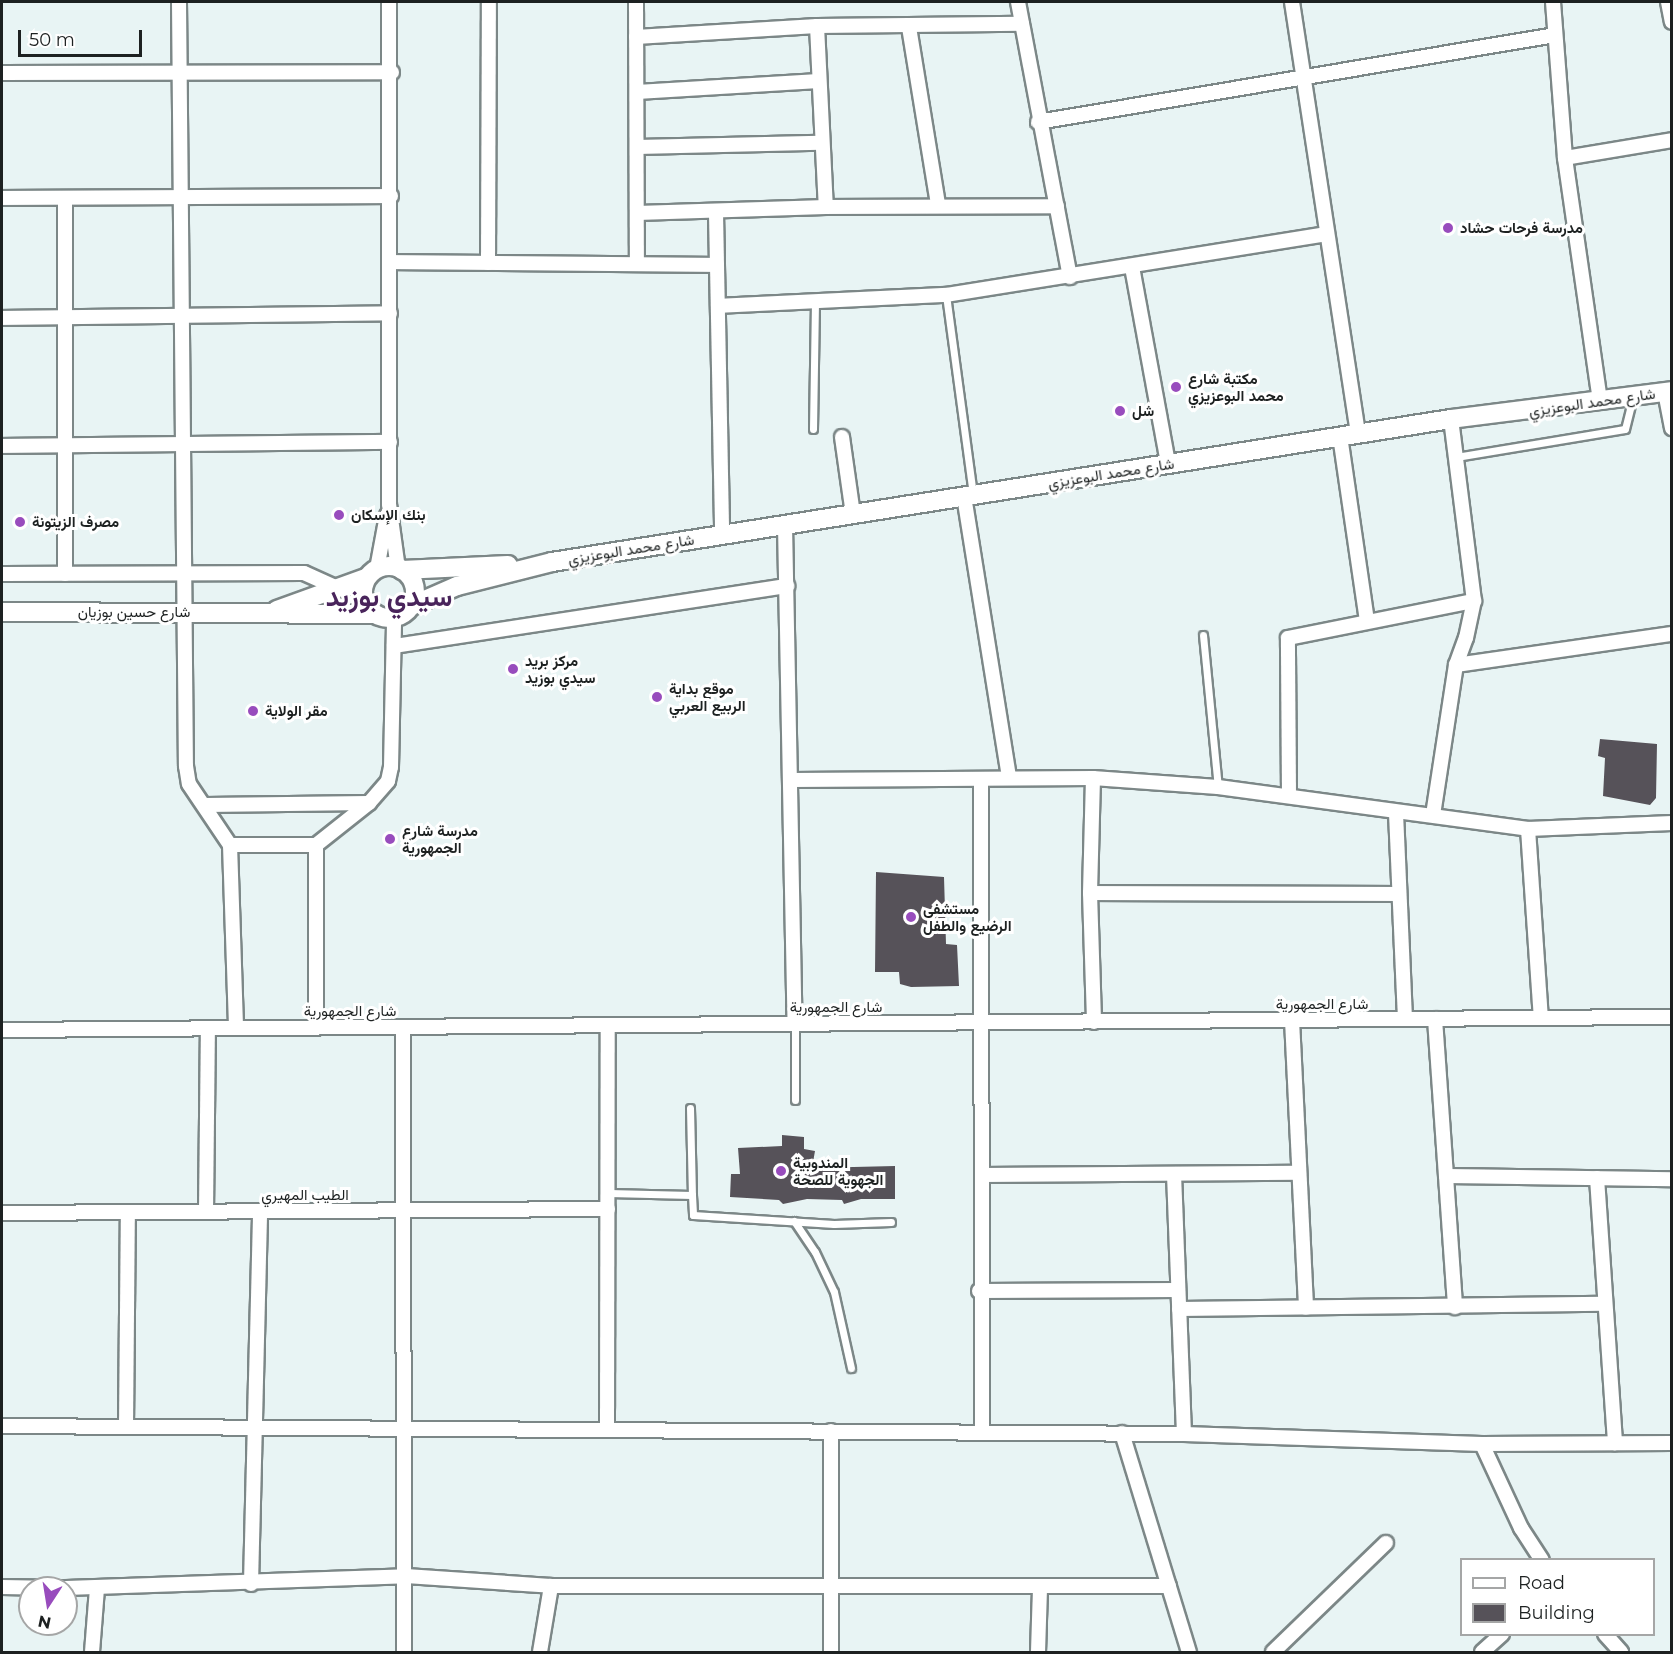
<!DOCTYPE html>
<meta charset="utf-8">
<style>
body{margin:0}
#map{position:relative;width:1673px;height:1654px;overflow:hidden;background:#e8f4f4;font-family:Montserrat,Vazirmatn,sans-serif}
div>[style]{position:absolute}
.building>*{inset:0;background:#565259}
.roads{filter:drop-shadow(2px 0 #7c8787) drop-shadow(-2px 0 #7c8787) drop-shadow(0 2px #7c8787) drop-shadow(0 -2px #7c8787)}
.service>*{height:7px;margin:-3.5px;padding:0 3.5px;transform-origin:3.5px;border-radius:3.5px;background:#fff}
.minor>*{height:14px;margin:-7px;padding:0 7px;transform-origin:7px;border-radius:7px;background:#fff}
.secondary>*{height:18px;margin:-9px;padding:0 9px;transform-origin:9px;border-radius:9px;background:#fff}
.secondary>.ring{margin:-9px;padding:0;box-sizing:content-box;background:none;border:18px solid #fff;border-radius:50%}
.dots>*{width:16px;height:16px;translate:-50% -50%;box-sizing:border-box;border:3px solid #fff;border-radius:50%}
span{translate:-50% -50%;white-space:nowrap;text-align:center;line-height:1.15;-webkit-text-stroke:6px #fff;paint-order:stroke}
.poi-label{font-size:15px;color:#1d2121;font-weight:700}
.left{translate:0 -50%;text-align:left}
.street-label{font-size:15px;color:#1d2121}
.town-label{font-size:27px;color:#49245b;font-weight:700}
.frame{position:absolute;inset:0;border:3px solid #1d2121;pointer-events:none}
.legend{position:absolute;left:1460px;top:1558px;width:195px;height:78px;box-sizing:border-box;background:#fff;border:2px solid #a5a6a6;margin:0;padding:8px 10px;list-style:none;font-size:18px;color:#1d2121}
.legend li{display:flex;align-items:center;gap:12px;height:30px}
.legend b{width:30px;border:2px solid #a5a6a6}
.north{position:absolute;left:18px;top:1576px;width:60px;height:60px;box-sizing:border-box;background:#fff;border:2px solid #a5a6a6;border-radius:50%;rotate:192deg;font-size:16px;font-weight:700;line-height:24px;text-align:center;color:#1d2121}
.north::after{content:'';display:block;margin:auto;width:21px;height:27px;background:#984cbd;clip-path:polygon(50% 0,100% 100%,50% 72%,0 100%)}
.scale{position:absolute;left:18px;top:30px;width:124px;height:27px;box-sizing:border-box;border:3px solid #1d2121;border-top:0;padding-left:8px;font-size:18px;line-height:21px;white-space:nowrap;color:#1d2121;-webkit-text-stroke:4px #fff;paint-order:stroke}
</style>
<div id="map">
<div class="building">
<i style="clip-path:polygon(1600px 739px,1657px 744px,1656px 798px,1650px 805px,1603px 796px,1605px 758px,1598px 756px)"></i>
<i style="clip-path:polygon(876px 872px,944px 877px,946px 944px,957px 945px,959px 986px,911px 987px,900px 984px,899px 972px,875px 972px)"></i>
<i style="clip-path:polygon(782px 1135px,804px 1137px,804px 1149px,815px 1151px,812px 1168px,895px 1166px,895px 1199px,861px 1199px,844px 1204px,842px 1200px,807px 1199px,783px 1204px,779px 1200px,730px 1197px,731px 1174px,740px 1174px,738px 1148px,782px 1146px)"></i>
</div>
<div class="roads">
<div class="service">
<i style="left:946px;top:295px;width:202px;rotate:82.3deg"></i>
<i style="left:813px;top:429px;width:125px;rotate:-89.1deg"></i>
<i style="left:1456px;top:457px;width:171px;rotate:-9.4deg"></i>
<i style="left:1625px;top:429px;width:33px;rotate:-76deg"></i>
<i style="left:1203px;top:635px;width:153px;rotate:84.4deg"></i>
<i style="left:795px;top:1100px;width:76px;rotate:-90deg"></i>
<i style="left:690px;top:1108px;width:87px;rotate:88.7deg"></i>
<i style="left:608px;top:1193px;width:84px;rotate:1.4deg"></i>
<i style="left:692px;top:1195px;width:20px;rotate:87deg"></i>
<i style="left:693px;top:1215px;width:141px;rotate:3.7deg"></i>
<i style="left:834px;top:1224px;width:57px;rotate:-2deg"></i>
<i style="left:794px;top:1221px;width:37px;rotate:56deg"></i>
<i style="left:815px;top:1252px;width:44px;rotate:64.6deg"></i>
<i style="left:834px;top:1292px;width:78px;rotate:77.4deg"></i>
</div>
<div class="minor">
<i style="left:179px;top:2px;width:764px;rotate:89.48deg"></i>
<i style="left:186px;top:766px;width:18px;rotate:81deg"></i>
<i style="left:189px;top:784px;width:73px;rotate:56.1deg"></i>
<i style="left:230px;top:845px;width:183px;rotate:88.1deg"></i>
<i style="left:389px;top:2px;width:502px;rotate:90deg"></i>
<i style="left:389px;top:504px;width:66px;rotate:82.1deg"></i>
<i style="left:636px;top:2px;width:262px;rotate:89.8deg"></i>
<i style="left:1018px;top:2px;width:280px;rotate:79.3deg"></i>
<i style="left:1292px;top:2px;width:437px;rotate:81.3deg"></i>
<i style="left:1553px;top:2px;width:156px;rotate:85.6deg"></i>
<i style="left:1565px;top:158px;width:246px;rotate:81.8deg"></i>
<i style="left:1668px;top:2px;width:20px;rotate:79deg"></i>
<i style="left:817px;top:26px;width:181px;rotate:87.2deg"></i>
<i style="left:909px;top:27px;width:180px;rotate:80.7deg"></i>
<i style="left:636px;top:37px;width:181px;rotate:-3.5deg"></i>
<i style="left:817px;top:26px;width:205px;rotate:-0.6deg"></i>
<i style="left:2px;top:73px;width:390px;rotate:-0.1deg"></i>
<i style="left:637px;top:92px;width:182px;rotate:-3.5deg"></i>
<i style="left:1038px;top:122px;width:524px;rotate:-9.55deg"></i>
<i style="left:637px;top:147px;width:183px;rotate:-1.3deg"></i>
<i style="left:1565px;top:158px;width:109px;rotate:-9.5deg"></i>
<i style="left:2px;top:198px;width:389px;rotate:-0.3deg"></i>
<i style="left:637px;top:213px;width:189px;rotate:-1.8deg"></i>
<i style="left:826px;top:207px;width:231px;rotate:-0.2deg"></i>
<i style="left:716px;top:213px;width:322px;rotate:88.9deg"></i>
<i style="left:391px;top:262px;width:326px;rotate:0.5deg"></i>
<i style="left:488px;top:263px;width:261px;rotate:-89.8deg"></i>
<i style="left:1132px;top:267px;width:200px;rotate:79.6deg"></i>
<i style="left:718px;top:306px;width:228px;rotate:-2.8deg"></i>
<i style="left:946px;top:295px;width:385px;rotate:-9.1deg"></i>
<i style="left:2px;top:318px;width:388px;rotate:-0.7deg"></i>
<i style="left:1665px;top:392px;width:37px;rotate:79deg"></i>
<i style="left:1340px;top:436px;width:187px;rotate:81.7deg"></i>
<i style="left:842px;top:437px;width:78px;rotate:81.9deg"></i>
<i style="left:2px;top:446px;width:388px;rotate:-0.6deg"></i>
<i style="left:964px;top:496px;width:284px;rotate:80.9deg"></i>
<i style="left:785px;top:525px;width:499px;rotate:88.9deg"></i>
<i style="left:377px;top:569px;width:55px;rotate:-79.5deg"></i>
<i style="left:2px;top:574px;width:302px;rotate:-0.2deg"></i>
<i style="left:304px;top:573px;width:37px;rotate:24deg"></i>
<i style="left:65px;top:574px;width:376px;rotate:-90deg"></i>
<i style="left:394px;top:646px;width:398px;rotate:-8.7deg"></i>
<i style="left:1456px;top:665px;width:218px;rotate:-8.2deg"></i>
<i style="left:1093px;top:778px;width:115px;rotate:91.5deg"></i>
<i style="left:1090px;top:893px;width:129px;rotate:88.2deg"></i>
<i style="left:981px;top:779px;width:653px;rotate:89.91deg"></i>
<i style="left:792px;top:780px;width:301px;rotate:-0.4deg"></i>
<i style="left:1093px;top:778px;width:125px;rotate:4.1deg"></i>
<i style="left:1218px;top:787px;width:313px;rotate:7.7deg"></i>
<i style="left:1528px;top:829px;width:144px;rotate:-2.4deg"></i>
<i style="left:1289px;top:795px;width:157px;rotate:-90.4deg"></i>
<i style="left:1288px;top:638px;width:190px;rotate:-11.3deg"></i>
<i style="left:206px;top:805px;width:163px;rotate:-0.7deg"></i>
<i style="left:1396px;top:813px;width:206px;rotate:87.5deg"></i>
<i style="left:1433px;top:815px;width:152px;rotate:-81.3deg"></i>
<i style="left:1456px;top:665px;width:29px;rotate:-70deg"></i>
<i style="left:1466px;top:638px;width:38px;rotate:-78deg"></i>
<i style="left:1474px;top:601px;width:183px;rotate:-97.2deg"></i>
<i style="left:1528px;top:829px;width:189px;rotate:86.1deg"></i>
<i style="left:230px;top:845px;width:86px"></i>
<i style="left:1090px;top:893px;width:307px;rotate:0.2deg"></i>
<i style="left:1435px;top:1019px;width:289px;rotate:86deg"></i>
<i style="left:1292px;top:1020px;width:288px;rotate:87.2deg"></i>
<i style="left:403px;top:1027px;width:625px;rotate:89.91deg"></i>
<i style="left:316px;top:1028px;width:183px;rotate:-90deg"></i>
<i style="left:316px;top:845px;width:68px;rotate:-38.4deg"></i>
<i style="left:369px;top:803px;width:29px;rotate:-49deg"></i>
<i style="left:388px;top:781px;width:14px;rotate:-78deg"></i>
<i style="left:391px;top:767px;width:149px;rotate:-88.8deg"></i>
<i style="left:2px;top:1030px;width:1670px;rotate:-0.45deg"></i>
<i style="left:1174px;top:1174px;width:260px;rotate:87.8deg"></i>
<i style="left:982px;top:1175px;width:317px;rotate:-0.4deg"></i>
<i style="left:1446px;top:1176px;width:226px;rotate:0.8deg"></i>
<i style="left:1597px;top:1178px;width:266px;rotate:86.1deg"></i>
<i style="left:206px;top:1212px;width:184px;rotate:-89.4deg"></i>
<i style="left:2px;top:1213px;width:606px;rotate:-0.38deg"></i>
<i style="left:979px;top:1291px;width:199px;rotate:-0.3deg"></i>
<i style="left:1179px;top:1309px;width:425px;rotate:-0.7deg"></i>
<i style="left:2px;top:1426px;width:1182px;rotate:0.39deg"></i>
<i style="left:1184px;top:1434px;width:298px;rotate:1.9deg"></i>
<i style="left:1482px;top:1444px;width:190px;rotate:-0.3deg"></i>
<i style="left:126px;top:1427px;width:215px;rotate:-89.5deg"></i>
<i style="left:607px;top:1430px;width:404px;rotate:-89.9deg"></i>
<i style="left:831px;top:1431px;width:221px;rotate:90deg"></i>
<i style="left:1122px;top:1433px;width:229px;rotate:73deg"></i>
<i style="left:1482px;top:1444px;width:93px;rotate:65.1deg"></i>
<i style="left:1521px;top:1528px;width:38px;rotate:57deg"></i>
<i style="left:251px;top:1584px;width:373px;rotate:-88.6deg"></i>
<i style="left:2px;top:1587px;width:57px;rotate:1deg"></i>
<i style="left:66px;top:1588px;width:340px;rotate:-2deg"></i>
<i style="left:406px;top:1576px;width:145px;rotate:3.9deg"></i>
<i style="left:551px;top:1586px;width:618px"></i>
<i style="left:1605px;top:1634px;width:24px;rotate:48deg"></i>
<i style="left:92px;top:1652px;width:63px;rotate:-85.5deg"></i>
<i style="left:540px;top:1652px;width:67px;rotate:-80.5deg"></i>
<i style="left:1038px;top:1652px;width:65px;rotate:-88.2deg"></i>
<i style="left:1273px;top:1652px;width:157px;rotate:-44deg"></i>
<i style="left:1482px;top:1652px;width:27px;rotate:-42deg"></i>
</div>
<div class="secondary">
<i class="ring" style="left:363px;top:566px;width:34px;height:34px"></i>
<i style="left:402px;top:570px;width:106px;rotate:-2.7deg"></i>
<i style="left:411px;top:606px;width:50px;rotate:-23.5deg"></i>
<i style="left:457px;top:586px;width:98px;rotate:-14.2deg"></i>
<i style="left:552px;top:562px;width:910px;rotate:-9.04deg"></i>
<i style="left:1451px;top:419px;width:223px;rotate:-7.2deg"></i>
<i style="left:277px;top:610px;width:95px;rotate:-19.8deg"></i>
<i style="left:2px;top:612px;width:373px;rotate:0.3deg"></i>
</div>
</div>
<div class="dots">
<i style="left:1448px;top:228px;background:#984cbd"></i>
<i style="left:1176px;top:387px;background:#984cbd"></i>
<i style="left:1120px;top:411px;background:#984cbd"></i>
<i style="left:339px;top:515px;background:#984cbd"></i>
<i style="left:20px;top:522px;background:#984cbd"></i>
<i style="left:513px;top:669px;background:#984cbd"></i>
<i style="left:657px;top:697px;background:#984cbd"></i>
<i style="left:253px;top:711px;background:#984cbd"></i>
<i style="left:390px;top:839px;background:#984cbd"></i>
<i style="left:911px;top:917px;background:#984cbd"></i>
<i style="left:781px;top:1171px;background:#984cbd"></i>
</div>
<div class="poi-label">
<span class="left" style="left:1460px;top:228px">مدرسة فرحات حشاد</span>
<span class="left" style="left:1188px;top:387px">مكتبة شارع<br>محمد البوعزيزي</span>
<span class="left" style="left:1132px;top:411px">شل</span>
<span class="left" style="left:351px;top:515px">بنك الإسكان</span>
<span class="left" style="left:32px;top:522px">مصرف الزيتونة</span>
<span class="left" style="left:525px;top:669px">مركز بريد<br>سيدي بوزيد</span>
<span class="left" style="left:669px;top:697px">موقع بداية<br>الربيع العربي</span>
<span class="left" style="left:265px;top:711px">مقر الولاية</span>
<span class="left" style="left:402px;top:839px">مدرسة شارع<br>الجمهورية</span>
<span class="left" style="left:923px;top:917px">مستشفى<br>الرضيع والطفل</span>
<span class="left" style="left:793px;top:1171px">المندوبية<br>الجهوية للصحة</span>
</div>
<div class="street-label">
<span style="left:1592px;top:402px;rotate:-8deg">شارع محمد البوعزيزي</span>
<span style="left:1111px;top:473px;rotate:-9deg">شارع محمد البوعزيزي</span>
<span style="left:631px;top:549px;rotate:-9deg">شارع محمد البوعزيزي</span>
<span style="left:134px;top:612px">شارع حسين بوزيان</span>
<span style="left:1322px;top:1004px">شارع الجمهورية</span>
<span style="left:836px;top:1007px">شارع الجمهورية</span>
<span style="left:350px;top:1011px">شارع الجمهورية</span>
<span style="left:305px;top:1195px">الطيب المهيري</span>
</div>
<div class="town-label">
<span style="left:389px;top:597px">سيدي بوزيد</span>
</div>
<div class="frame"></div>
<ul class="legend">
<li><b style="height:8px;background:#fff"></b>Road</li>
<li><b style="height:16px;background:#565259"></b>Building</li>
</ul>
<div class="north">N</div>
<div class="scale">50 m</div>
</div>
